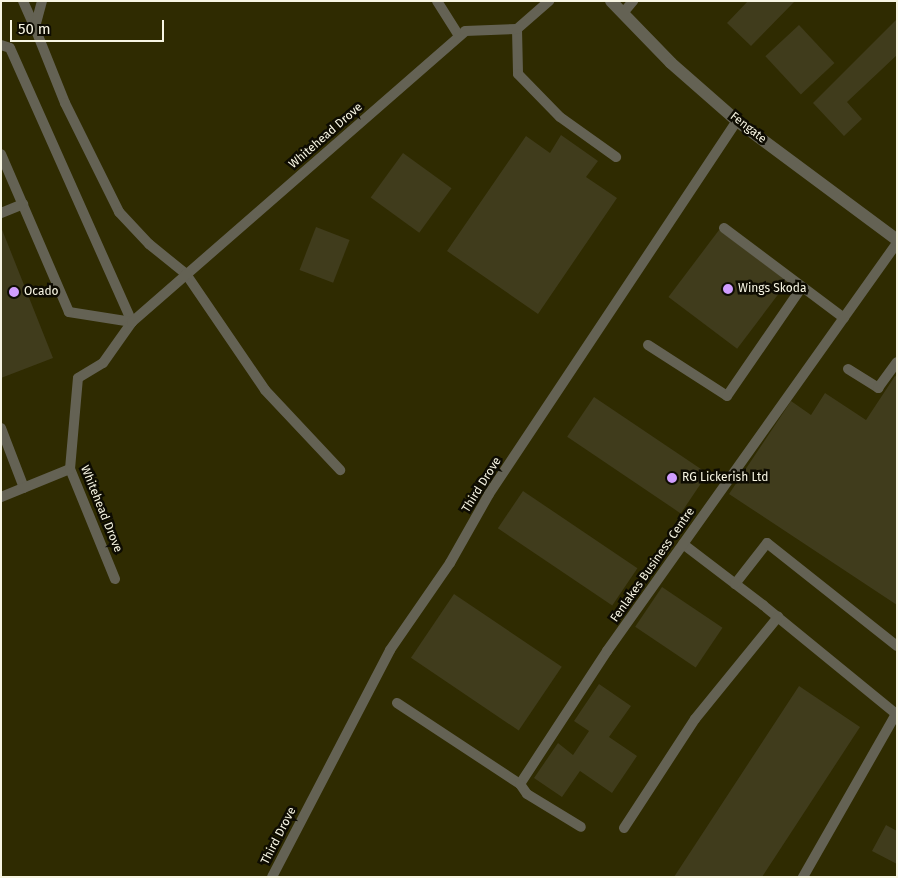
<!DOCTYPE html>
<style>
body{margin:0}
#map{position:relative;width:898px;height:878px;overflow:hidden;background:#272303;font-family:"Fira Sans",sans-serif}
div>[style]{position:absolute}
.built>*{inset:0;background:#2f2b01;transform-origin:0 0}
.building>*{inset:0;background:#403c1c;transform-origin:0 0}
.service>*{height:10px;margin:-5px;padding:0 5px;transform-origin:5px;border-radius:5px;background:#646254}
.tertiary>*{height:12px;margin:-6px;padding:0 6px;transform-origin:6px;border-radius:6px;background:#646254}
.dots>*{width:14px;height:14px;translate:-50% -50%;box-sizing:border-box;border:2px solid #0e0c02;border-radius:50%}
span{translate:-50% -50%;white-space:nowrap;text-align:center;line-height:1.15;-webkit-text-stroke:5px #0e0c02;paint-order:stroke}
.street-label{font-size:12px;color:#f7f5e3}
.poi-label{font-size:12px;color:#f7f5e3}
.left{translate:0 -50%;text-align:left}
.frame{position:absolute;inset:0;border:2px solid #f7f5e3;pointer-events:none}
.scale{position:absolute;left:10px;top:20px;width:154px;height:22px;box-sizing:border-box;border:2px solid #f7f5e3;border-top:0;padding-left:6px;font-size:15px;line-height:18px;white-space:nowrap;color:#f7f5e3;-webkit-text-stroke:4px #0e0c02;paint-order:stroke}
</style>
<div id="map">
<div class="built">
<i style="left:1px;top:1px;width:896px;height:876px"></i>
</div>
<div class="building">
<i style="clip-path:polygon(748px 1px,795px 1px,751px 46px,727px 23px)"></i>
<i style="clip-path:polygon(897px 19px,897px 55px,847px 102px,862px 119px,844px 136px,813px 103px)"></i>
<i style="left:799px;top:25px;width:52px;height:46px;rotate:47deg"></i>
<i style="clip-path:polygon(561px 135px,598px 161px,586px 177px,617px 198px,538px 314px,447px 251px,526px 136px,550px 153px)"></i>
<i style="left:403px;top:153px;width:60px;height:55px;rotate:36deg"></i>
<i style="clip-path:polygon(1px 227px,53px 358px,1px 378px)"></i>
<i style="left:316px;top:227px;width:36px;height:46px;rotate:21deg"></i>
<i style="left:719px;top:230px;width:86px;height:84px;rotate:37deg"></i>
<i style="clip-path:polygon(895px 376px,897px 377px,897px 605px,729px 494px,791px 401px,811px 415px,825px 393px,866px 420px)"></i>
<i style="left:594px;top:397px;width:137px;height:48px;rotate:34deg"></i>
<i style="left:523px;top:491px;width:138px;height:45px;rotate:34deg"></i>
<i style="left:662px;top:587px;width:73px;height:48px;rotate:34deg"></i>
<i style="left:454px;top:594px;width:130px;height:77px;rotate:34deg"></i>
<i style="clip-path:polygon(599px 684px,631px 706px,609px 737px,637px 756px,612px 793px,580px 771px,562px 797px,534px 778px,558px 743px,573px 755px,589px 731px,574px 721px)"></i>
<i style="clip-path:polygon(799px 686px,860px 727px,762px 877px,674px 877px)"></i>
<i style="clip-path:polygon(886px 825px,897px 831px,897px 864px,872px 851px)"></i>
</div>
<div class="service">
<i style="left:23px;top:1px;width:30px;rotate:66deg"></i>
<i style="left:42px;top:1px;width:28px;rotate:105deg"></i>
<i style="left:35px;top:28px;width:81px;rotate:68.2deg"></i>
<i style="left:65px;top:103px;width:122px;rotate:63.6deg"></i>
<i style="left:119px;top:212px;width:44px;rotate:46.8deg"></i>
<i style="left:149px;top:244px;width:48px;rotate:39deg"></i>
<i style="left:186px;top:274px;width:140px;rotate:55.7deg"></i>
<i style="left:265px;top:390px;width:110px;rotate:46.8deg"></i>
<i style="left:437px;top:1px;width:41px;rotate:57.8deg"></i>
<i style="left:623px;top:13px;width:16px;rotate:-50deg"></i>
<i style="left:517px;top:29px;width:45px;rotate:88.7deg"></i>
<i style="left:518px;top:74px;width:60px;rotate:45.7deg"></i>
<i style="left:560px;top:117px;width:69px;rotate:35.5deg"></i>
<i style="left:1px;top:45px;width:9px;rotate:18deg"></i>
<i style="left:10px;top:48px;width:300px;rotate:66deg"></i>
<i style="left:132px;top:322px;width:64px;rotate:-171deg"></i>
<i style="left:69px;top:312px;width:172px;rotate:-113.3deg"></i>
<i style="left:1px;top:213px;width:24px;rotate:-22deg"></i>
<i style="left:724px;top:228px;width:150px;rotate:36.9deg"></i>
<i style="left:648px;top:345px;width:94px;rotate:32.8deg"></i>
<i style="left:727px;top:396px;width:132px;rotate:-55.5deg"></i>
<i style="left:848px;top:369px;width:36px;rotate:32deg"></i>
<i style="left:878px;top:388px;width:32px;rotate:-54deg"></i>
<i style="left:1px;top:428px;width:64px;rotate:69deg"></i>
<i style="left:1px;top:497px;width:74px;rotate:-22.1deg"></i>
<i style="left:683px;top:544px;width:101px;rotate:37.3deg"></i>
<i style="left:763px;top:605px;width:172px;rotate:39.3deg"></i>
<i style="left:896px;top:714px;width:188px;rotate:119.7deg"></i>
<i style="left:115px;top:579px;width:119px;rotate:-112.2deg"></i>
<i style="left:70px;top:469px;width:91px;rotate:-85deg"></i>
<i style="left:78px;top:378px;width:29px;rotate:-31deg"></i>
<i style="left:103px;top:363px;width:50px;rotate:-54.7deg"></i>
<i style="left:132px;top:322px;width:442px;rotate:-41.1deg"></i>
<i style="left:465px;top:31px;width:52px;rotate:-2.2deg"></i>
<i style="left:517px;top:29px;width:43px;rotate:-41.2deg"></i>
<i style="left:735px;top:584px;width:52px;rotate:-52deg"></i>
<i style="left:767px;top:543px;width:166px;rotate:38.4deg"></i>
<i style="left:397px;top:703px;width:147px;rotate:33.4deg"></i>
<i style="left:520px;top:784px;width:159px;rotate:-56.8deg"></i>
<i style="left:607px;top:651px;width:501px;rotate:-54.6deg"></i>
<i style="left:520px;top:784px;width:12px;rotate:55deg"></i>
<i style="left:527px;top:794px;width:63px;rotate:31.4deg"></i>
<i style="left:624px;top:828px;width:130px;rotate:-56.9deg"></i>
<i style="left:695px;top:719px;width:132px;rotate:-50.9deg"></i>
<i style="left:272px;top:877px;width:256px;rotate:-62.5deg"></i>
<i style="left:390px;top:650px;width:106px;rotate:-55.4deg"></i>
<i style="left:450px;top:563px;width:79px;rotate:-60.5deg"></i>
<i style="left:489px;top:494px;width:448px;rotate:-56.4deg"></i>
</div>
<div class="tertiary">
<i style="left:611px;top:1px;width:86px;rotate:45.9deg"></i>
<i style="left:671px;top:63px;width:88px;rotate:41.3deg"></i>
<i style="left:737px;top:121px;width:199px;rotate:36.6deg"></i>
</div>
<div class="dots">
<i style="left:728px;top:289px;background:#d09dfe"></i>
<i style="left:14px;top:292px;background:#d09dfe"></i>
<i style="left:672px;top:478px;background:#d09dfe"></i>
</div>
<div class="street-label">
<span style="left:748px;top:128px;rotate:38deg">Fengate</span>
<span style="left:326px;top:136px;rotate:-41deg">Whitehead Drove</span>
<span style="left:482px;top:485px;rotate:-58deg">Third Drove</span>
<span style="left:101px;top:509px;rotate:68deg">Whitehead Drove</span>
<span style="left:653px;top:565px;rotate:-55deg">Fenlakes Business Centre</span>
<span style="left:279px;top:836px;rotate:-63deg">Third Drove</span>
</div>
<div class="poi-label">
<span class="left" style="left:738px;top:289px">Wings Skoda</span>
<span class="left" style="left:24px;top:292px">Ocado</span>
<span class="left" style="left:682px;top:478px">RG Lickerish Ltd</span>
</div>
<div class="frame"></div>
<div class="scale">50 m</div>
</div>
